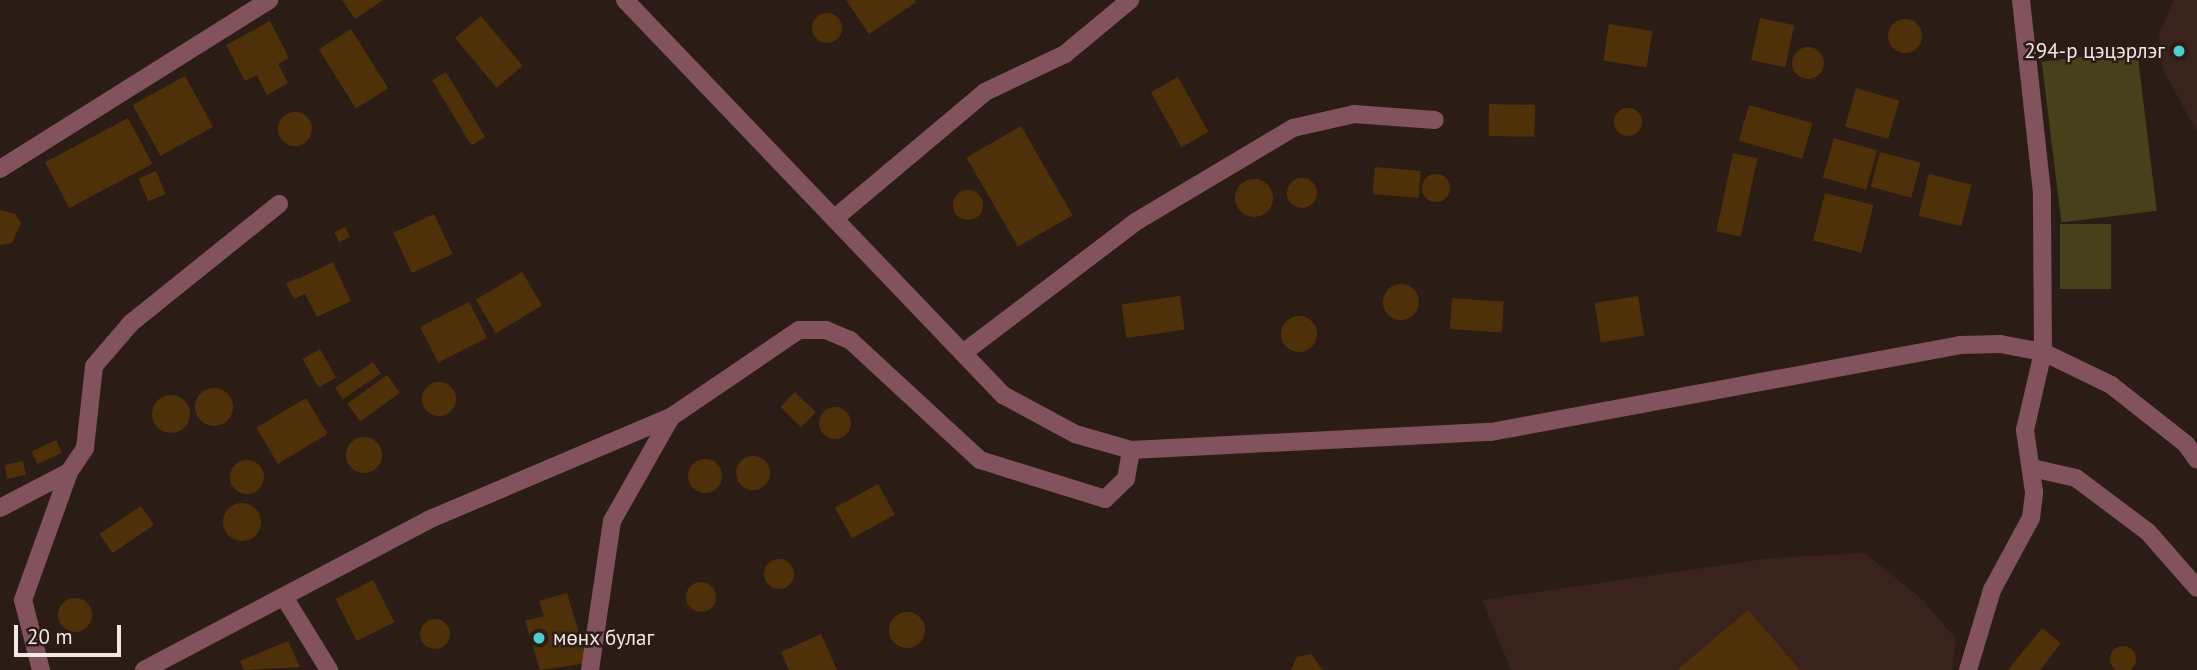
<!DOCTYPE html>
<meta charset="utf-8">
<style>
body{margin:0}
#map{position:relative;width:2197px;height:670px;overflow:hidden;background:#2c1c16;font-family:"PT Sans",sans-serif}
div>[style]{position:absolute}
.built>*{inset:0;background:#3a231c}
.green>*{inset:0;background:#46411a;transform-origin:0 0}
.building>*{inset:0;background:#4e3108;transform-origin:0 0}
.round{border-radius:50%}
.minor>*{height:18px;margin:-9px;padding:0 9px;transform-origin:9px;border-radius:9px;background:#83535d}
.tertiary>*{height:18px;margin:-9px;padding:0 9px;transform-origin:9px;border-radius:9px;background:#83535d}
.dots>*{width:19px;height:19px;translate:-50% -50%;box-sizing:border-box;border:4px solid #2c1c16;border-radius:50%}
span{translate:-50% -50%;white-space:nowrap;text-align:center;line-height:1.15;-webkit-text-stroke:5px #2c1c16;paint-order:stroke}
.poi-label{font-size:21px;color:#f4e7e4}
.right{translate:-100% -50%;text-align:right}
.left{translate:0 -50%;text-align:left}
.scale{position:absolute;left:14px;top:625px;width:107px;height:32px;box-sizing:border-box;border:4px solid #f4e7e4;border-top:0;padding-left:9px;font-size:21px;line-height:24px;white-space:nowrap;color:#f4e7e4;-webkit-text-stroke:5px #2c1c16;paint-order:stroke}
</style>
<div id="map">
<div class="built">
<i style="clip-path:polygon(2174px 0,2197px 0,2197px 132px,2162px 68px,2159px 34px)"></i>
<i style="clip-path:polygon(1865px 553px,1924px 601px,1956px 639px,1952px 670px,1511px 670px,1482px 600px,1771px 558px)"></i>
</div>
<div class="green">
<i style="left:2137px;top:50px;width:162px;height:96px;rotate:83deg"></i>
<i style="left:2060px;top:224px;width:51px;height:65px"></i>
</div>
<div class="building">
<i style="clip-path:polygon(342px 0,383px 0,355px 19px)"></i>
<i style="clip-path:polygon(846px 0,915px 0,916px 2px,869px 34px)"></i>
<i class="round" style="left:812px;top:13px;width:30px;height:30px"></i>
<i style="left:481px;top:16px;width:65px;height:34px;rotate:50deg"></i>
<i style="left:1760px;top:18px;width:35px;height:43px;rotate:12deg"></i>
<i class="round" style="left:1888px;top:19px;width:34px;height:34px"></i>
<i style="clip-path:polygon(270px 21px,289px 58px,278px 64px,288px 83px,267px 95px,257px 75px,245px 81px,226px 45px)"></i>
<i style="left:1609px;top:24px;width:44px;height:37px;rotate:9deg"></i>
<i style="left:351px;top:29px;width:70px;height:38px;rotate:58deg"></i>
<i class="round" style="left:1792px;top:47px;width:32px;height:32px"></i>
<i style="left:446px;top:72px;width:76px;height:16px;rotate:59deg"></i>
<i style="left:185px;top:76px;width:58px;height:60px;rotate:61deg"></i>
<i style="left:1178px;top:77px;width:63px;height:31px;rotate:61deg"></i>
<i style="left:1856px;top:88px;width:45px;height:40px;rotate:16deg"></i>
<i style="left:1489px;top:104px;width:46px;height:32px;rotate:1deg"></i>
<i style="left:1749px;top:105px;width:66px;height:37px;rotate:16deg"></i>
<i class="round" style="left:1614px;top:108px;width:28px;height:28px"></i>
<i class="round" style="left:278px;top:112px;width:34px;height:34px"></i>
<i style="left:128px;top:118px;width:52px;height:94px;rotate:62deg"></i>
<i style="left:1021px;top:126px;width:103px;height:63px;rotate:60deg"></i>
<i style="left:1834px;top:138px;width:45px;height:41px;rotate:16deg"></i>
<i style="left:1880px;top:152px;width:42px;height:36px;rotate:15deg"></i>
<i style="left:1733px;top:153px;width:25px;height:80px;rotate:12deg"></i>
<i style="left:1375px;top:167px;width:46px;height:27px;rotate:5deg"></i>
<i style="left:156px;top:171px;width:25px;height:19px;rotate:67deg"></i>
<i class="round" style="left:1422px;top:174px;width:28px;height:28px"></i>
<i style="left:1929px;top:174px;width:44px;height:43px;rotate:14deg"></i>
<i class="round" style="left:1287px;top:178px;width:30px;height:30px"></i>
<i class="round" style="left:1235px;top:179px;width:38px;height:38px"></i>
<i class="round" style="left:953px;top:190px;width:30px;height:30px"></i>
<i style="left:1825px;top:193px;width:50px;height:49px;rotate:14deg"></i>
<i style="clip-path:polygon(0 210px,15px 214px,21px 223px,12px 243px,0 245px)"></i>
<i style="left:434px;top:214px;width:44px;height:45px;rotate:65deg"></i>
<i style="left:345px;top:227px;width:11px;height:12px;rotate:63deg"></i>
<i style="clip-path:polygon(333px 262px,351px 301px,317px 317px,305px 294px,294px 299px,286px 284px,297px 278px,301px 286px,298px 279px)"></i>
<i style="left:522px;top:272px;width:39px;height:54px;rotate:59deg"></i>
<i class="round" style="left:1383px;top:284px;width:36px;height:36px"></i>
<i style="left:1180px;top:296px;width:34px;height:59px;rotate:82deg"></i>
<i style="left:1638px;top:296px;width:40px;height:44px;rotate:81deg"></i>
<i style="left:1452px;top:298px;width:52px;height:31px;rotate:4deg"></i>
<i style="left:469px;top:302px;width:40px;height:55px;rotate:63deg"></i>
<i class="round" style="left:1281px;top:316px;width:36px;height:36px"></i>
<i style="left:320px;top:349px;width:33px;height:20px;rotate:61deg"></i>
<i style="left:373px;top:362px;width:14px;height:46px;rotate:56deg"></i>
<i style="left:387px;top:375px;width:22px;height:49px;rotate:54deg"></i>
<i class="round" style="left:422px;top:382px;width:34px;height:34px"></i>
<i class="round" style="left:195px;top:388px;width:38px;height:38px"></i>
<i style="left:795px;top:392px;width:29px;height:21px;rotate:44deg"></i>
<i class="round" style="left:152px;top:395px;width:38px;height:38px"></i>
<i style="left:306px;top:398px;width:42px;height:58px;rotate:59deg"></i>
<i class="round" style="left:819px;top:407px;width:32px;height:32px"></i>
<i class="round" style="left:346px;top:437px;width:36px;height:36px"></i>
<i style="left:56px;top:440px;width:14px;height:27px;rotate:65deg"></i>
<i class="round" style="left:736px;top:456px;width:34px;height:34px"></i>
<i class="round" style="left:688px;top:459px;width:34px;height:34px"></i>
<i class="round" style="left:230px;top:460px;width:34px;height:34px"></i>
<i style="left:23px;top:461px;width:14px;height:19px;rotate:78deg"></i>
<i style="left:878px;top:484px;width:35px;height:49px;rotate:61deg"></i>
<i class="round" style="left:223px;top:503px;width:38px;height:38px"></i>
<i style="left:141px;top:506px;width:23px;height:50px;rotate:56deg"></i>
<i class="round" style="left:764px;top:559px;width:30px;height:30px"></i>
<i style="left:373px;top:580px;width:47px;height:42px;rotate:63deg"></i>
<i class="round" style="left:686px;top:582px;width:30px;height:30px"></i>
<i style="clip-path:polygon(567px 593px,588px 663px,540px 670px,525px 621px,544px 616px,539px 601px)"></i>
<i class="round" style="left:58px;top:598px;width:34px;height:34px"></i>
<i style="clip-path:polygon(1748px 610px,1800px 670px,1677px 670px)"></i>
<i class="round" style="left:889px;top:612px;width:36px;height:36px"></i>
<i class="round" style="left:420px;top:619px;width:30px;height:30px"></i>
<i style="clip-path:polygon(2042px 628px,2061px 643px,2040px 670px,2008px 670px)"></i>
<i style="clip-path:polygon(821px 634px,837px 670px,789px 670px,781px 652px)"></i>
<i style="clip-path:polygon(288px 641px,300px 667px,244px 670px,240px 661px)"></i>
<i class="round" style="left:2110px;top:646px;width:26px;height:26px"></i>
<i style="clip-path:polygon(1311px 654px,1323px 670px,1291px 670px,1297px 657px)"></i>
</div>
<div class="minor">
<i style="left:0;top:169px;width:318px;rotate:-32.1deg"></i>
<i style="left:835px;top:218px;width:196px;rotate:-40deg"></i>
<i style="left:985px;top:92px;width:89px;rotate:-25.4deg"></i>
<i style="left:1065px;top:54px;width:85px;rotate:-39.7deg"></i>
<i style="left:963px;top:353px;width:218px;rotate:-37.2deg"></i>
<i style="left:1137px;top:221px;width:182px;rotate:-30.8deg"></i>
<i style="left:1293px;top:128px;width:63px;rotate:-12.9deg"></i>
<i style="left:1354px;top:114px;width:81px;rotate:4.2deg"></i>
<i style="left:2032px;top:468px;width:45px;rotate:12.8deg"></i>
<i style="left:2076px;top:478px;width:90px;rotate:36.9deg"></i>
<i style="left:2148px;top:532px;width:74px;rotate:48.8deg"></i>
<i style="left:0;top:508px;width:78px;rotate:-27.6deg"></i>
<i style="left:69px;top:472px;width:29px;rotate:-56deg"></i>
<i style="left:85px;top:448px;width:82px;rotate:-83.7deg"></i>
<i style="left:94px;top:366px;width:57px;rotate:-49.3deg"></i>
<i style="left:131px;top:323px;width:190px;rotate:-38.8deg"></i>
<i style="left:284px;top:597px;width:86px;rotate:58.3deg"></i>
<i style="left:41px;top:670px;width:72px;rotate:-104.4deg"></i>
<i style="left:23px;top:600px;width:136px;rotate:-70.2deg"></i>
<i style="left:144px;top:670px;width:321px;rotate:-27.8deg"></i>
<i style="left:428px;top:520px;width:264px;rotate:-23deg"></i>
<i style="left:590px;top:670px;width:151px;rotate:-81.6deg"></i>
<i style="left:612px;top:521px;width:120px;rotate:-60.4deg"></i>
<i style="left:671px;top:417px;width:155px;rotate:-34.2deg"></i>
<i style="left:799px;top:330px;width:27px"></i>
<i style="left:826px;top:330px;width:26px;rotate:23deg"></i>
<i style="left:850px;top:340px;width:177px;rotate:42.7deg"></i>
<i style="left:980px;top:460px;width:131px;rotate:17.3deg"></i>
<i style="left:1105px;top:499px;width:29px;rotate:-44deg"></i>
<i style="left:1126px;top:479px;width:29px;rotate:-80deg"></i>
<i style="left:1968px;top:670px;width:84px;rotate:-73.3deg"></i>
<i style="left:1992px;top:590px;width:82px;rotate:-61.6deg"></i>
<i style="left:2031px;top:518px;width:26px;rotate:-83deg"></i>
<i style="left:2034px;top:492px;width:63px;rotate:-98.3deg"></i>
<i style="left:2025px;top:430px;width:80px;rotate:-77deg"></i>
<i style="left:2043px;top:352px;width:159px;rotate:-90.4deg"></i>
<i style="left:2042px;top:193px;width:194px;rotate:-96.2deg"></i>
</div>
<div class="tertiary">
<i style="left:625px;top:0;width:547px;rotate:46.26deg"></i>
<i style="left:1003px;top:395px;width:82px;rotate:28.4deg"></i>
<i style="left:1075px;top:434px;width:58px;rotate:15.9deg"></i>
<i style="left:1131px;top:450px;width:360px;rotate:-2.9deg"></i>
<i style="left:1491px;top:432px;width:477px;rotate:-10.5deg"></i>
<i style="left:1960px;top:345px;width:40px;rotate:-1.4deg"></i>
<i style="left:2000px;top:344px;width:44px;rotate:10.5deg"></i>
<i style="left:2043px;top:352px;width:76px;rotate:25.9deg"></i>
<i style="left:2111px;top:385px;width:95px;rotate:38.2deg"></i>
<i style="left:2186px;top:444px;width:19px;rotate:55deg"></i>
</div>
<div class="dots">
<i style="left:2179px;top:51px;background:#52cdce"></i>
<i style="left:539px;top:638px;background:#52cdce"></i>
</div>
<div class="poi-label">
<span class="right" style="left:2165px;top:51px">294-р цэцэрлэг</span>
<span class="left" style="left:553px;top:638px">мөнх булаг</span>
</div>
<div class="scale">20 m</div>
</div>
